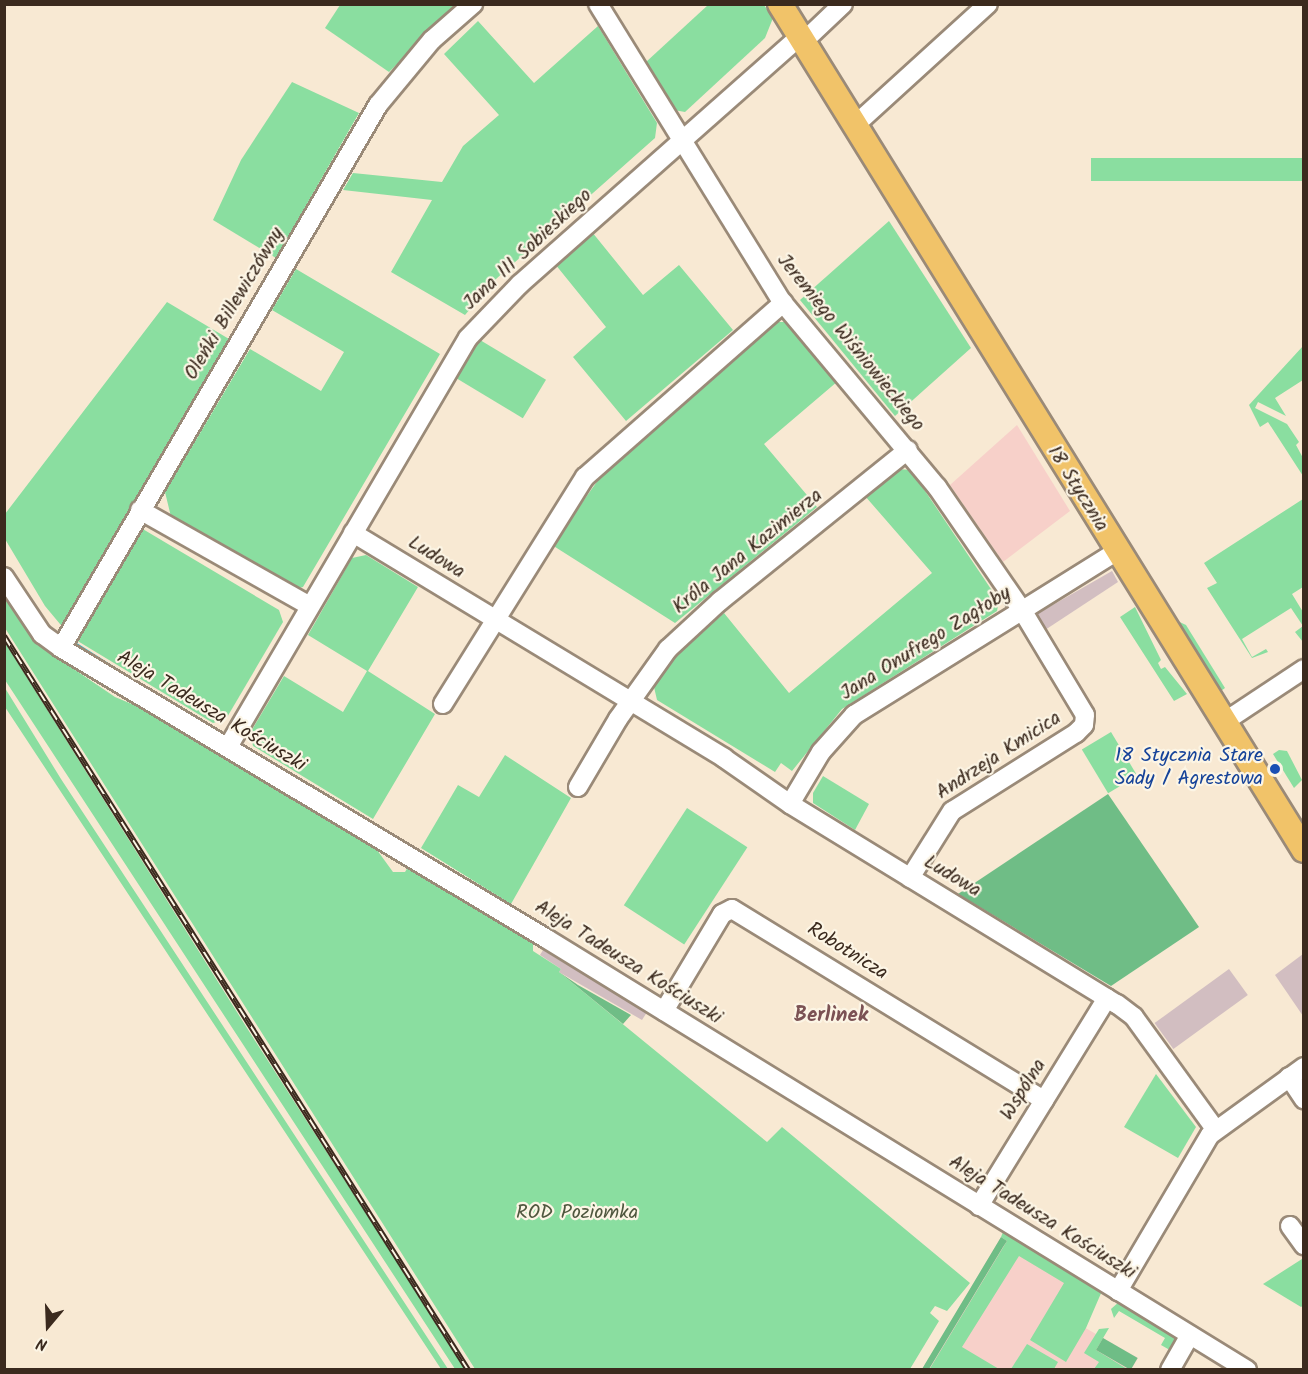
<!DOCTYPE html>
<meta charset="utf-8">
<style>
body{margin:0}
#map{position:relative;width:1308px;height:1374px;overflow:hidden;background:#f8e9d3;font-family:Kalam,sans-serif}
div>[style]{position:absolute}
.built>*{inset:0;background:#f7d0c9}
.industrial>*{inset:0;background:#d2bec1;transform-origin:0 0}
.green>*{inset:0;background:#8adea0;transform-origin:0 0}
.forest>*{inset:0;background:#6fbd86;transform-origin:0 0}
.stream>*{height:4px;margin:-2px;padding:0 2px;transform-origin:2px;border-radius:2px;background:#3fadbd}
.roads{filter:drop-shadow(2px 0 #9a8a78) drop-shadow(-2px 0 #9a8a78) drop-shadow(0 2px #9a8a78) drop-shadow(0 -2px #9a8a78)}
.minor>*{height:18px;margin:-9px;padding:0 9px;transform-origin:9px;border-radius:9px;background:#fff}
.major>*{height:24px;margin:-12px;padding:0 12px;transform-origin:12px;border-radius:12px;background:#f1c369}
.rail>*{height:6px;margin-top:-3px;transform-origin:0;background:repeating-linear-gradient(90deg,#fcf5e5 0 11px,#3b2a1e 0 22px);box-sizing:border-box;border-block:2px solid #3b2a1e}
.dots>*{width:16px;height:16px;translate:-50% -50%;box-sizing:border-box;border:3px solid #fcf5e5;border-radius:50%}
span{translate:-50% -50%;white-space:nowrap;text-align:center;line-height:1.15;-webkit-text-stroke:4.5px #fcf5e5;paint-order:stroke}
.street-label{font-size:20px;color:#3b2a1e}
.transit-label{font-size:20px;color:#164399}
.right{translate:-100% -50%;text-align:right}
.park-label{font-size:20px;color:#4f573e}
.neighbourhood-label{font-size:21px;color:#7b5254;font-weight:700}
.frame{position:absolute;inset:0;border:6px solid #3b2a1e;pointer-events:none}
.north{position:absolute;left:18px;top:1296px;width:60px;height:60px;-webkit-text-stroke:4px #fcf5e5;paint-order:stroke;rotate:199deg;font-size:16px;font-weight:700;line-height:24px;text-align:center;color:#3b2a1e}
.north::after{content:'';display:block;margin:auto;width:21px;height:27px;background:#3b2a1e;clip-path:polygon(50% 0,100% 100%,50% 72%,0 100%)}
</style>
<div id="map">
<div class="built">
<i style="clip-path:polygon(1017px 425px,1070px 511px,1003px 562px,950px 485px)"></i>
<i style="clip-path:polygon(1001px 1237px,1099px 1296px,1082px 1326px,1138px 1358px,1131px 1369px,922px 1370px)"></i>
</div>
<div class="industrial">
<i style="clip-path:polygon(1112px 571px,1118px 582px,1045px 630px,1037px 614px)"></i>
<i style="clip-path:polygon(543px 950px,564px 963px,568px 959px,649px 1009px,642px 1020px,559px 972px,561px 969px,540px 955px)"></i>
<i style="clip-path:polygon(1303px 954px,1303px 1016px,1275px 975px)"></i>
<i style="left:1229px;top:969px;width:32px;height:92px;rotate:54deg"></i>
</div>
<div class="green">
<i style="clip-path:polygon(340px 5px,458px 5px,389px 72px,325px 28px)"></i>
<i style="clip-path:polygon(708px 5px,764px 5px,773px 18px,765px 38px,685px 112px,674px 110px,646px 62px)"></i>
<i style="clip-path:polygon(478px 21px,534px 83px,598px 26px,657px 123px,655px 138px,496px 279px,465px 315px,391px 272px,432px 200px,343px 190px,353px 173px,442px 182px,463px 146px,499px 115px,444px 54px)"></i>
<i style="clip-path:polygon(292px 82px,359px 113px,276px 258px,213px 220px,241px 160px)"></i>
<i style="left:1303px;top:158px;width:23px;height:212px;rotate:90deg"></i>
<i style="clip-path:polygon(889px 221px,971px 348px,895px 416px,800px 300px)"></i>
<i style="clip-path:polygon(592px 232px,643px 295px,679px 265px,733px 330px,626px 421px,573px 357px,606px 327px,555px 264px)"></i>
<i style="clip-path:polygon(296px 269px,440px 354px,303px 587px,291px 590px,172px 521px,165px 492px,250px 349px,321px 391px,344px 352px,272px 310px)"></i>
<i style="clip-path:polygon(167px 302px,229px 339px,124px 519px,119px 537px,65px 630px,45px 606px,5px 539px,5px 514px)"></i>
<i style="clip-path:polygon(776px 322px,790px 322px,838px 381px,764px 444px,817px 507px,675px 623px,552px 545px,606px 469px)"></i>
<i style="left:480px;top:340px;width:77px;height:45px;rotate:31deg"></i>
<i style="clip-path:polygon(1303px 346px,1303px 380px,1275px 398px,1286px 416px,1258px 402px,1255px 408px,1287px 424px,1299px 442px,1296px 445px,1303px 458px,1303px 476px,1268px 422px,1260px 427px,1249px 405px)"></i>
<i style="clip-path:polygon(898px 469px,911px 470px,999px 601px,997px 611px,842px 709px,792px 771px,781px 763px,775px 772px,657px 700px,654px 687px,670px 661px,724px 613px,789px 693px,932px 573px,865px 496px)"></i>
<i style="clip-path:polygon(1303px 499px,1303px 587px,1292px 594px,1303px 612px,1303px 642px,1295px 632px,1303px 626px,1291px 608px,1242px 639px,1252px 657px,1266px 649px,1268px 652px,1252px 658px,1207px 588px,1217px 583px,1204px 563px)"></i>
<i style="clip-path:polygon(141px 528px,279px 610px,283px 622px,226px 719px,213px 723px,76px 640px)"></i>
<i style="clip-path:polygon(366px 555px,418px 587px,368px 671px,435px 714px,373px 819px,253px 746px,250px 733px,284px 676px,343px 712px,367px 671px,308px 635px,352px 558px)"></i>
<i style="clip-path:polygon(4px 585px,59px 659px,115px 697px,175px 722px,377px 850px,393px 872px,405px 872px,410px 864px,533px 938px,533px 951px,561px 969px,559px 972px,767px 1142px,782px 1127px,970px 1283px,947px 1311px,935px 1306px,930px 1313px,939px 1321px,910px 1369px,475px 1369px,5px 628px)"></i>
<i style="clip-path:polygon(1135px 607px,1161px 660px,1158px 663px,1161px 669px,1165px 667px,1187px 694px,1174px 701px,1120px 617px)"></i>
<i style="clip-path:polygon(1169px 617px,1186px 625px,1225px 688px,1218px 693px)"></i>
<i style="clip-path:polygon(4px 641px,252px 1036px,466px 1369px,455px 1369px,5px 680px)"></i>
<i style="clip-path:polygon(5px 688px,61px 779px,448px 1369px,441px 1369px,5px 707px)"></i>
<i style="left:1111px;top:732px;width:51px;height:34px;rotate:59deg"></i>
<i style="clip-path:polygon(1279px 750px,1287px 751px,1302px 780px,1294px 788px,1273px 754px)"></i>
<i style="clip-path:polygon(505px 755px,571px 798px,511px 904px,421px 848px,458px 785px,479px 797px)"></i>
<i style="clip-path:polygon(823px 776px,869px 804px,855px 830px,813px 803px,813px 793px)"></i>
<i style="left:687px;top:808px;width:72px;height:116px;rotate:33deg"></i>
<i style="clip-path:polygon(1156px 1074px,1196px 1127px,1178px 1158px,1124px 1127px)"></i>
<i style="clip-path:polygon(1003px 1232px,1102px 1291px,1086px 1328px,1066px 1362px,1030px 1340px,1064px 1283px,1019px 1256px,962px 1347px,999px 1369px,929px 1370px,1007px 1241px,1001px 1237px)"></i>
<i style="clip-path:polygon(1302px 1259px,1304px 1305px,1301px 1307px,1263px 1284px)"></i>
<i style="clip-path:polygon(1120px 1301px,1181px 1338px,1175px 1353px,1161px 1345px,1165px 1338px,1119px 1311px,1114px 1318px,1111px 1309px)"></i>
<i style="clip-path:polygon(1109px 1328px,1096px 1350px,1127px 1369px,1094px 1369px,1099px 1362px,1084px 1353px,1099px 1329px)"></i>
<i style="clip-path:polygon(1027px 1344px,1058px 1362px,1054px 1369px,1011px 1369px)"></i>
</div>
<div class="forest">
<i style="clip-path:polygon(1108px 794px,1199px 927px,1111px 986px,958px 894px)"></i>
<i style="clip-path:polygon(559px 972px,578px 985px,631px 1015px,623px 1024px)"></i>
<i style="clip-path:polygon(1001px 1237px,1007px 1241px,1003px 1247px,929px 1369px,922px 1369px)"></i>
<i style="left:1103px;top:1338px;width:40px;height:14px;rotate:30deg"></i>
</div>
<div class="stream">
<i style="left:73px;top:643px;width:60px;rotate:32.1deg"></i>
</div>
<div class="roads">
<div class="minor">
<i style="left:598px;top:4px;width:352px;rotate:58.3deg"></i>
<i style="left:783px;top:303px;width:240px;rotate:50.1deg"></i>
<i style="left:937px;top:487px;width:150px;rotate:55.4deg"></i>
<i style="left:1022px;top:610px;width:122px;rotate:59deg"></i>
<i style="left:1085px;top:715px;width:10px;rotate:96deg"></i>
<i style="left:1084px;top:725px;width:11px;rotate:135deg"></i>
<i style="left:1076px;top:733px;width:146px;rotate:147.8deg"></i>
<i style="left:952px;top:811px;width:79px;rotate:122.1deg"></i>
<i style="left:803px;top:42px;width:55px;rotate:-43.5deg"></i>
<i style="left:854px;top:126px;width:181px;rotate:-42.3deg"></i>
<i style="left:140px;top:510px;width:195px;rotate:29.5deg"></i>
<i style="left:353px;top:533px;width:434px;rotate:31.2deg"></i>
<i style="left:724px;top:758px;width:80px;rotate:34.9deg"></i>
<i style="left:790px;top:804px;width:383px;rotate:31.5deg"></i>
<i style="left:1117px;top:1004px;width:21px;rotate:37deg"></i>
<i style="left:1134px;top:1017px;width:138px;rotate:54.1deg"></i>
<i style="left:4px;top:577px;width:69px;rotate:56.3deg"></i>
<i style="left:42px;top:634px;width:24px;rotate:36deg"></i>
<i style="left:61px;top:648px;width:566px;rotate:30.91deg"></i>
<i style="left:547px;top:939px;width:822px;rotate:31.62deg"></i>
<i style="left:61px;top:648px;width:629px;rotate:-59.72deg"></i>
<i style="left:378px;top:105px;width:85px;rotate:-50.3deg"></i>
<i style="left:432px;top:40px;width:55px;rotate:-41.3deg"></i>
<i style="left:443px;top:704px;width:268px;rotate:-58deg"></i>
<i style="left:585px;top:477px;width:264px;rotate:-41.3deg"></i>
<i style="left:1224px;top:722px;width:96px;rotate:-33.5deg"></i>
<i style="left:228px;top:747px;width:474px;rotate:-59.6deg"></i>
<i style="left:468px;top:338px;width:75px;rotate:-46.1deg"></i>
<i style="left:520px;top:284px;width:374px;rotate:-41.5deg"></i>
<i style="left:578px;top:787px;width:79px;rotate:-59.5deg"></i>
<i style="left:618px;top:719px;width:86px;rotate:-54.5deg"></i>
<i style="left:668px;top:649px;width:71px;rotate:-42.7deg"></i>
<i style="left:720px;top:601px;width:241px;rotate:-38.8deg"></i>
<i style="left:790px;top:804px;width:61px;rotate:-59.2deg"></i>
<i style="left:821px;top:752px;width:50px;rotate:-48.3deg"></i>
<i style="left:854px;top:715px;width:309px;rotate:-31.9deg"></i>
<i style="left:664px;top:1011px;width:113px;rotate:-59.1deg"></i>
<i style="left:722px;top:914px;width:11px;rotate:-27deg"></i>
<i style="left:732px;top:909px;width:366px;rotate:31.5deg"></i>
<i style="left:1289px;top:1077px;width:27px;rotate:56deg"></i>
<i style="left:979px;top:1206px;width:244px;rotate:-58.4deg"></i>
<i style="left:1290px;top:1226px;width:24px;rotate:54deg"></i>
<i style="left:1118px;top:1291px;width:181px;rotate:-59.5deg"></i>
<i style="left:1210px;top:1135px;width:116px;rotate:-35.9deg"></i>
<i style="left:1170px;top:1370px;width:40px;rotate:-60.3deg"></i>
</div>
<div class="major">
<i style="left:780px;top:4px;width:995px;rotate:58.23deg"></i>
</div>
</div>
<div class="rail">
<i style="left:4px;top:636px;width:868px;rotate:57.7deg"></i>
</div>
<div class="dots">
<i style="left:1275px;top:769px;background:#1a4fb4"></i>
</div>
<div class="street-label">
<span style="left:528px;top:250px;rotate:-43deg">Jana III Sobieskiego</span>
<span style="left:235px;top:304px;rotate:-59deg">Oleńki Billewiczówny</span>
<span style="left:850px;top:343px;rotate:51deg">Jeremiego Wiśniowieckiego</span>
<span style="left:1077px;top:489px;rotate:58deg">18 Stycznia</span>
<span style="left:748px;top:552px;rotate:-39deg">Króla Jana Kazimierza</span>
<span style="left:436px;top:558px;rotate:32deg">Ludowa</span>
<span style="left:926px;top:644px;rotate:-32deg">Jana Onufrego Zagłoby</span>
<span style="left:211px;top:712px;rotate:31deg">Aleja Tadeusza Kościuszki</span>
<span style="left:999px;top:756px;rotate:-33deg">Andrzeja Kmicica</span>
<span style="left:952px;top:877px;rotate:31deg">Ludowa</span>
<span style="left:847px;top:952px;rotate:32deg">Robotnicza</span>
<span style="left:628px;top:963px;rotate:32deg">Aleja Tadeusza Kościuszki</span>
<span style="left:1024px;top:1090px;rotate:-58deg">Wspólna</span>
<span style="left:1042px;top:1218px;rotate:32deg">Aleja Tadeusza Kościuszki</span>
</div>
<div class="transit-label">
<span class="right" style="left:1263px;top:768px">18 Stycznia Stare<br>Sady / Agrestowa</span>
</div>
<div class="park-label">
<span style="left:577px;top:1213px">ROD Poziomka</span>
</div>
<div class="neighbourhood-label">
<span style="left:831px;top:1016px">Berlinek</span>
</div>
<div class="frame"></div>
<div class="north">N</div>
</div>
